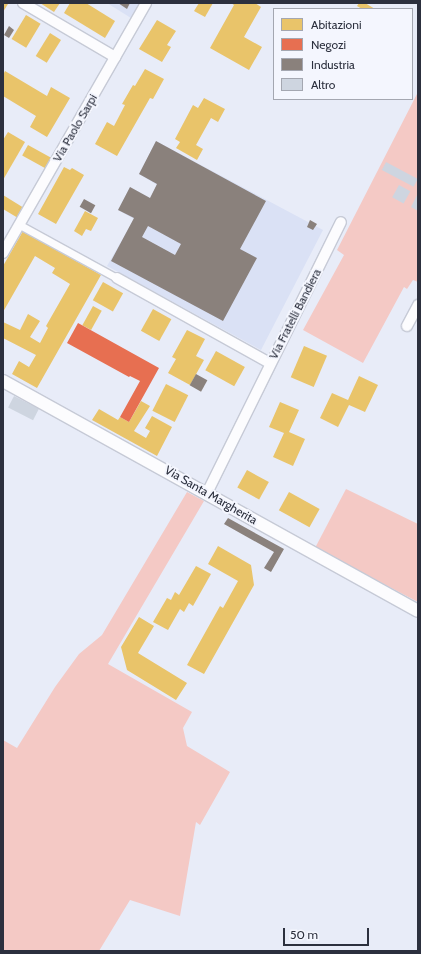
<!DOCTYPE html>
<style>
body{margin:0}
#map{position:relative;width:421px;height:954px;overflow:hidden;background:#e8ecf8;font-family:Cabin,sans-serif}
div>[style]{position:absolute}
.built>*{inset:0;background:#dae1f5}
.green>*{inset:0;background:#f4c9c5}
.homes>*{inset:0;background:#e9c46a;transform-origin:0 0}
.shops>*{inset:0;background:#e76f51}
.industry>*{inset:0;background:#8a817c;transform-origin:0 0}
.building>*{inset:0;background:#ced5e0;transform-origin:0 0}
.roads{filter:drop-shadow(1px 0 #c6cad6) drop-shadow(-1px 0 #c6cad6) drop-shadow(0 1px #c6cad6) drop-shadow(0 -1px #c6cad6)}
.pedestrian>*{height:7px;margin:-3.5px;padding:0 3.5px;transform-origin:3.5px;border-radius:3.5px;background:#fcfcfe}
.minor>*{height:10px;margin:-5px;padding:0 5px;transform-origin:5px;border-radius:5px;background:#fcfcfe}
.tertiary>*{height:12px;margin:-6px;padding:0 6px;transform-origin:6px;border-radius:6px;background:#fcfcfe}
span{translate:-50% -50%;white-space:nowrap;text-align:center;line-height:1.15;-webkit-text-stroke:4px #f4f6fe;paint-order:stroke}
.street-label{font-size:12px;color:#2c303e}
.frame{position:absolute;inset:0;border:4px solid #2c303e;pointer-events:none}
.legend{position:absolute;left:273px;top:8px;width:140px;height:92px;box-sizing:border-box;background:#f4f6fe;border:1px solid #a4a7b1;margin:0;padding:5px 7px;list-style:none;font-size:12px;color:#2c303e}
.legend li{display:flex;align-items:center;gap:8px;height:20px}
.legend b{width:20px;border:1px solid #a4a7b1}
.scale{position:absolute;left:283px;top:928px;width:86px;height:18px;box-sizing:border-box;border:2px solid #2c303e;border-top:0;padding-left:5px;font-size:12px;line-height:14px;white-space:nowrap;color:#2c303e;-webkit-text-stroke:3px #f4f6fe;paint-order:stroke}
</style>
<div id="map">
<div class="built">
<i style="clip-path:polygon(107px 3px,139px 3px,131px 18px)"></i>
<i style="clip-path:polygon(156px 141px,323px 230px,261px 350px,107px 266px,134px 219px,118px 210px,130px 187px,150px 198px,157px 185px,139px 174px)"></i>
</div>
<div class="green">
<i style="clip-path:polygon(418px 92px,418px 282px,413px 280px,407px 289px,404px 287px,363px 363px,303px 330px,344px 255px,337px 250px)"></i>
<i style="clip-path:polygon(346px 489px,418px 524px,418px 602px,315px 548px)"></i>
<i style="clip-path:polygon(187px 492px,204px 501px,108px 664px,192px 712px,183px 728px,187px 746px,230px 772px,200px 825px,196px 822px,180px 916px,130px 900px,99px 951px,3px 951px,3px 740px,17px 748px,55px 687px,79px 654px,102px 635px)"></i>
</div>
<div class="homes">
<i style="clip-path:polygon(3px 3px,8px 4px,3px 12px)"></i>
<i style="clip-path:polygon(40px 3px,60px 3px,54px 12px)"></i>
<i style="clip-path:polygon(70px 3px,86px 3px,115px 21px,105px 38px,64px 13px)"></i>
<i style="clip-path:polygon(199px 3px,213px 3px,205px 17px,194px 11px)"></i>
<i style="clip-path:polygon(231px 3px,255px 3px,261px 7px,244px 37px,262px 47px,249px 70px,210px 48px,234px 5px)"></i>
<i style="clip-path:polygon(359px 3px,365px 3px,375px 9px,362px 9px,357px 6px)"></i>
<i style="left:26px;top:15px;width:17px;height:28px;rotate:31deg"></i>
<i style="clip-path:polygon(157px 20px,176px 31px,167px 45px,171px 47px,162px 62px,139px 49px)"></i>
<i style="left:50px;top:33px;width:13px;height:27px;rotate:32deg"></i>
<i style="clip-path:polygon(145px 69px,164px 79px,153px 99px,150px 98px,117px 156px,95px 144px,107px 122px,114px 126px,125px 105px,122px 104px,133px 85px,135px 86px)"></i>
<i style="clip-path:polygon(5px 71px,47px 96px,51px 87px,70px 98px,47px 137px,30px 127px,36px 116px,3px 96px,3px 75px)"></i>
<i style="clip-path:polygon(204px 98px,225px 109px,218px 122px,211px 118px,196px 145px,203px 149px,197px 160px,176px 148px,180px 142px,175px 139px,193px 105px,198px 108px)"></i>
<i style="clip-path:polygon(8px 132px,25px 142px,3px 180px,3px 140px)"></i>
<i style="left:28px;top:145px;width:29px;height:12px;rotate:29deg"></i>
<i style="clip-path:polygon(64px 167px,70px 170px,72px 168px,84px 175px,56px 224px,38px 214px)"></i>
<i style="clip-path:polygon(3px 195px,24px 208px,18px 218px,3px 209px)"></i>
<i style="clip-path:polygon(85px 211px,98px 218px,91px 231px,86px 229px,82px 236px,74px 231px)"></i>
<i style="clip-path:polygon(23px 231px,101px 275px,37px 388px,12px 374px,19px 361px,29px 367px,36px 355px,3px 338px,3px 322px,20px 330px,28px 314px,40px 321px,30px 337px,40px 343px,48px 328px,46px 326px,70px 284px,52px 273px,55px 268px,35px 256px,3px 312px,3px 266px)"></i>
<i style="left:103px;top:282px;width:23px;height:21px;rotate:29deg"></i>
<i style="left:93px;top:306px;width:10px;height:22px;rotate:29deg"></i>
<i style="left:153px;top:309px;width:21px;height:25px;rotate:29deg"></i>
<i style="clip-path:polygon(187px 330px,205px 339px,196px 356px,204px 360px,190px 385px,168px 373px,176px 359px,172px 357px)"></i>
<i style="left:304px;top:346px;width:25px;height:34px;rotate:23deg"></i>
<i style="left:216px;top:351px;width:33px;height:22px;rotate:29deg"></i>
<i style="clip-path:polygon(359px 376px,378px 385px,365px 412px,349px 405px,338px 427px,320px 418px,332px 393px,348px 400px)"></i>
<i style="left:166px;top:384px;width:25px;height:30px;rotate:27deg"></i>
<i style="clip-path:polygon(141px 401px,150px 406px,134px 431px,146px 438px,150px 431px,145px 428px,152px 416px,172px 427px,157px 456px,92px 420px,99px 409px,118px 420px,120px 417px,129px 422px)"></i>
<i style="clip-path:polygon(280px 402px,299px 410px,289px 432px,305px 439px,293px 466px,273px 457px,284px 433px,269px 427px)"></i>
<i style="left:247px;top:470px;width:25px;height:20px;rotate:29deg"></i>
<i style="left:289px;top:492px;width:35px;height:21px;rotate:29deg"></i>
<i style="clip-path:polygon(218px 546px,251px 565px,254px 585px,204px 674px,187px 665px,220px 606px,223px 608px,238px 581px,208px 564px)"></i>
<i style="clip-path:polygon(196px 566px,211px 574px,193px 606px,189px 603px,184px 612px,180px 609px,168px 630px,153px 622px,167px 598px,171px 600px,175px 592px,179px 595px)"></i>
<i style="clip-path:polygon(139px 617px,154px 626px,138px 653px,187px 683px,176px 700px,127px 670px,121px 647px)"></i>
</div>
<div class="shops">
<i style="clip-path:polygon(78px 323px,159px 368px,129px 422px,120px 417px,140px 381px,130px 376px,129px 377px,67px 343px)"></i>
</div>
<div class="industry">
<i style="clip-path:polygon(118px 3px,130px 3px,127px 9px)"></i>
<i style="clip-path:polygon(9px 26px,14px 30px,9px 38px,4px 35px)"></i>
<i style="clip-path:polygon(evenodd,156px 141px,266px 201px,240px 249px,257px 258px,223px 321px,111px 261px,134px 218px,118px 210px,130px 187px,150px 198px,157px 184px,139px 174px,156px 141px,148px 226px,181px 244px,175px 255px,142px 237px,148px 226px)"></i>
<i style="left:84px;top:199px;width:13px;height:9px;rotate:29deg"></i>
<i style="clip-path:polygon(310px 220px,317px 224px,313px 230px,307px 227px)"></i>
<i style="left:196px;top:374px;width:13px;height:13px;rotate:29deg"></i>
<i style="clip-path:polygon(228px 518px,284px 549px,271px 572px,264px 568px,274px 552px,224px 524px)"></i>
</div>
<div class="building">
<i style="left:386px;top:162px;width:36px;height:9px;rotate:28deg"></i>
<i style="left:399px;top:185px;width:13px;height:14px;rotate:29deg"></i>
<i style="clip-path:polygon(417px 195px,418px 195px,418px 211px,411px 207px)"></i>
<i style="left:14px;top:396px;width:28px;height:13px;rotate:27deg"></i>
</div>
<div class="roads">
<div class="pedestrian">
<i style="left:20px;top:225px;width:111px;rotate:28.7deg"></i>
</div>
<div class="minor">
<i style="left:23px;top:3px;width:107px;rotate:30.4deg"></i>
<i style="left:3px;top:253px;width:288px;rotate:-60.2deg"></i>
<i style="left:117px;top:278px;width:175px;rotate:29.1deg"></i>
<i style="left:407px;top:326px;width:24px;rotate:-62deg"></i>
<i style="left:207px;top:493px;width:302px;rotate:-63.7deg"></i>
</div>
<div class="tertiary">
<i style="left:3px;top:381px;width:474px;rotate:29deg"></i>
</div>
</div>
<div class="street-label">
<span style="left:75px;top:128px;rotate:-60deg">Via Paolo Sarpi</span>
<span style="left:295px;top:314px;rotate:-63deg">Via Fratelli Bandiera</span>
<span style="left:211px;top:495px;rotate:30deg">Via Santa Margherita</span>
</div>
<div class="frame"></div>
<ul class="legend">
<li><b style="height:11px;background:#e9c46a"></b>Abitazioni</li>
<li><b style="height:11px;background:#e76f51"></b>Negozi</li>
<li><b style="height:11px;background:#8a817c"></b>Industria</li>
<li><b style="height:11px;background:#ced5e0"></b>Altro</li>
</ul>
<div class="scale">50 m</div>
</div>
